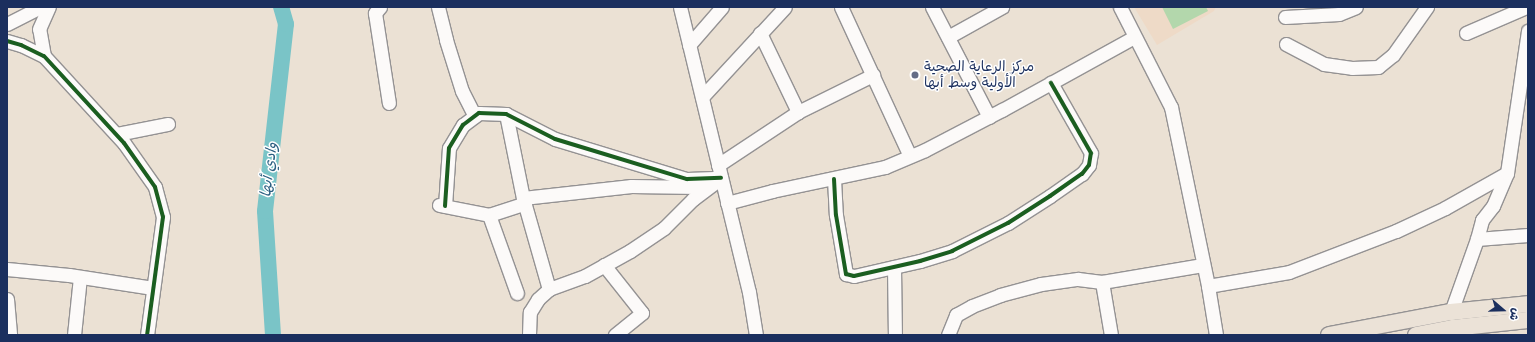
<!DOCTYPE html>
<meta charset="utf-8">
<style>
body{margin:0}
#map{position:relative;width:1535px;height:342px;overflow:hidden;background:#ebe1d4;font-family:"Comic Neue","Playpen Sans Arabic",sans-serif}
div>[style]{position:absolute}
.built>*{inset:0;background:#eedac7}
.green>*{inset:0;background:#b3d7ac}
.river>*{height:16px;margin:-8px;padding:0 8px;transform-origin:8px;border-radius:8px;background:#7ac4c7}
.roads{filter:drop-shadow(1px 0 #949293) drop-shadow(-1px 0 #949293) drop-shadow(0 1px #949293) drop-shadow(0 -1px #949293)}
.minor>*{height:13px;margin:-6.5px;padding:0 6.5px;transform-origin:6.5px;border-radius:6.5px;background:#fcfaf9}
.major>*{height:16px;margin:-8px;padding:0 8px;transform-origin:8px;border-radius:8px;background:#ebe2d7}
.cycleway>*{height:4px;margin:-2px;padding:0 2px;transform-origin:2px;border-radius:2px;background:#1b5e20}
.dots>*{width:11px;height:11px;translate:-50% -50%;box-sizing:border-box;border:2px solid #fff;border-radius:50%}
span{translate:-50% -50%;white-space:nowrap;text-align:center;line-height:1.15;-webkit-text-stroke:3px #fff;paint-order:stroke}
.poi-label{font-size:14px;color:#1b2f5e}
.left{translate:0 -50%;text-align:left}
.water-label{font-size:15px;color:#2b5f81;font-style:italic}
.frame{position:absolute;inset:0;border:8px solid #1b2f5e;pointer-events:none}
.north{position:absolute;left:1483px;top:290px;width:40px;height:40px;-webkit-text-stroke:3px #fff;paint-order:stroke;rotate:110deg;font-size:11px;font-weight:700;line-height:16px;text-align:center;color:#1b2f5e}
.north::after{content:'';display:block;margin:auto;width:14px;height:18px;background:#1b2f5e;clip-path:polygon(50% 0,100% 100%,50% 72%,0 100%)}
</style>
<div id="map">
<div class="built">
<i style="clip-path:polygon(1134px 7px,1216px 7px,1214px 11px,1157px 45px)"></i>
</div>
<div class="green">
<i style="clip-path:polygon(1162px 7px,1206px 7px,1208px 11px,1173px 29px)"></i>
</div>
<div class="river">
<i style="left:273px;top:335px;width:124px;rotate:-93.7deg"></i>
<i style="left:265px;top:211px;width:188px;rotate:-83.6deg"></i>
<i style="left:286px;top:24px;width:18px;rotate:-106deg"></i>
</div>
<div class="roads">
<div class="minor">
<i style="left:380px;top:7px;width:8px;rotate:130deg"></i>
<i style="left:375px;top:13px;width:91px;rotate:81.2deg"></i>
<i style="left:438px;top:7px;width:34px;rotate:76deg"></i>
<i style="left:446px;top:40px;width:53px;rotate:72.6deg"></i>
<i style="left:462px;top:91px;width:28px;rotate:63deg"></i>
<i style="left:680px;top:7px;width:293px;rotate:76.4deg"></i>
<i style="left:749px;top:292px;width:44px;rotate:80.8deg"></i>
<i style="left:841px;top:7px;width:164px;rotate:65.2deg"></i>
<i style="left:932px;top:7px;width:124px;rotate:62.6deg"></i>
<i style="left:1120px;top:7px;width:112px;rotate:63deg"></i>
<i style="left:1171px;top:107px;width:183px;rotate:78.3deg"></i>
<i style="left:1208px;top:286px;width:50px;rotate:80.7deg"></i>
<i style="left:1285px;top:17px;width:54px;rotate:-3.2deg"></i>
<i style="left:1339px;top:14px;width:18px;rotate:-22deg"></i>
<i style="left:7px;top:24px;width:38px;rotate:-27deg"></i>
<i style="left:760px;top:33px;width:88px;rotate:64.3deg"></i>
<i style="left:1466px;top:33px;width:65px;rotate:-23.4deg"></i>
<i style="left:948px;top:37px;width:62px;rotate:-29.1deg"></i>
<i style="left:7px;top:41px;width:15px;rotate:16deg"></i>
<i style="left:21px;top:45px;width:25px;rotate:26deg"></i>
<i style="left:44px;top:56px;width:118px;rotate:47.4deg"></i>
<i style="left:124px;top:143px;width:54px;rotate:54.8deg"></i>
<i style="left:155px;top:187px;width:31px;rotate:75deg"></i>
<i style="left:163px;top:217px;width:119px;rotate:97.7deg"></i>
<i style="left:1286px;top:44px;width:43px;rotate:27.8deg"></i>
<i style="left:1324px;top:64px;width:28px;rotate:8deg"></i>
<i style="left:1352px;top:68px;width:26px;rotate:-2deg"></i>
<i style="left:1378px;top:67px;width:19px;rotate:-39deg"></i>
<i style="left:1393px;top:55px;width:59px;rotate:-54.7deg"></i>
<i style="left:689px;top:45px;width:50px;rotate:-49deg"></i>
<i style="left:44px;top:56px;width:27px;rotate:-100deg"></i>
<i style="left:39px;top:29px;width:24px;rotate:-66deg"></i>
<i style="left:702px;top:97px;width:122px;rotate:-47.3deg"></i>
<i style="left:506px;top:114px;width:86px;rotate:78.6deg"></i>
<i style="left:523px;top:198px;width:95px;rotate:74.1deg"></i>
<i style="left:117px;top:134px;width:52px;rotate:-11.1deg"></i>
<i style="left:718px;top:165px;width:96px;rotate:-33.5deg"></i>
<i style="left:798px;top:112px;width:84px;rotate:-26.3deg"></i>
<i style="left:834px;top:179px;width:36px;rotate:87deg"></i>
<i style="left:836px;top:215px;width:60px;rotate:80.4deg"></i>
<i style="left:846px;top:274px;width:8px;rotate:14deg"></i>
<i style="left:854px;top:276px;width:68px;rotate:-12.8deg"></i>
<i style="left:920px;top:261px;width:34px;rotate:-17deg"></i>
<i style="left:952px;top:251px;width:63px;rotate:-26.6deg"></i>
<i style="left:1008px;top:223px;width:50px;rotate:-32.7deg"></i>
<i style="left:1050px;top:196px;width:39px;rotate:-35deg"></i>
<i style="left:1082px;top:174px;width:11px;rotate:-52deg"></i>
<i style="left:1089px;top:165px;width:12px;rotate:-81deg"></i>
<i style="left:1091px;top:153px;width:81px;rotate:-119.7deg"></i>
<i style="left:523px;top:198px;width:109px;rotate:-6.3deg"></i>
<i style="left:631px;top:186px;width:67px;rotate:0.9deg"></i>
<i style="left:727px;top:203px;width:47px;rotate:-14.9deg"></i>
<i style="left:772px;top:191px;width:116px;rotate:-12deg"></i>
<i style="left:885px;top:167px;width:43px;rotate:-23deg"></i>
<i style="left:925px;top:150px;width:87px;rotate:-27.5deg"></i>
<i style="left:1002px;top:110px;width:151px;rotate:-28.9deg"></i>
<i style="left:439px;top:205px;width:51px;rotate:11.3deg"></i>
<i style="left:489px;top:215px;width:38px;rotate:-18deg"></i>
<i style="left:445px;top:206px;width:58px;rotate:-86.1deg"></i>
<i style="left:449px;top:148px;width:27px;rotate:-59deg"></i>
<i style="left:463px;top:125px;width:20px;rotate:-37deg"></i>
<i style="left:479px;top:113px;width:27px;rotate:2deg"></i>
<i style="left:506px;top:114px;width:55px;rotate:27deg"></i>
<i style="left:555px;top:139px;width:138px;rotate:16.9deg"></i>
<i style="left:687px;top:179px;width:34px;rotate:-2deg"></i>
<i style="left:489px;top:215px;width:83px;rotate:70.3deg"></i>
<i style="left:1477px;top:239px;width:51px;rotate:-4.5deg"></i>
<i style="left:604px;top:265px;width:61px;rotate:51.6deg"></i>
<i style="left:642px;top:313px;width:35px;rotate:141deg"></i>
<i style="left:894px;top:267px;width:68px;rotate:89.2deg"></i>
<i style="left:7px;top:269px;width:62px;rotate:5.5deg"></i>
<i style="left:69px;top:275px;width:85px;rotate:8.8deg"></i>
<i style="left:1102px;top:282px;width:102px;rotate:-9.6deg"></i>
<i style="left:1208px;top:286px;width:82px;rotate:-9.8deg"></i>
<i style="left:1289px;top:272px;width:115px;rotate:-21deg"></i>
<i style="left:1396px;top:231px;width:54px;rotate:-25.1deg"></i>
<i style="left:1445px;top:208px;width:71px;rotate:-29.4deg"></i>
<i style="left:7px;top:299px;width:36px;rotate:85deg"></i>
<i style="left:1451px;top:312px;width:77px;rotate:-70.4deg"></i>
<i style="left:1477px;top:239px;width:20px;rotate:-75deg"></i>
<i style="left:1482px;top:220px;width:18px;rotate:-52deg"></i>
<i style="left:1493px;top:206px;width:36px;rotate:-67deg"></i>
<i style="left:1507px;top:173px;width:144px;rotate:-81.6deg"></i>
<i style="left:74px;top:335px;width:58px;rotate:-84.1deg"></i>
<i style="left:529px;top:335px;width:23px;rotate:-88deg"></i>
<i style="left:530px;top:312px;width:15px;rotate:-58deg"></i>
<i style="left:538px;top:299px;width:15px;rotate:-42deg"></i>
<i style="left:549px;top:289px;width:38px;rotate:-20deg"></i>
<i style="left:585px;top:276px;width:51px;rotate:-29.1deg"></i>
<i style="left:630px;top:251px;width:41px;rotate:-34.1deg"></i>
<i style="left:664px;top:228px;width:41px;rotate:-45deg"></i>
<i style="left:693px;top:199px;width:35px;rotate:-37deg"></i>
<i style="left:948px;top:335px;width:22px;rotate:-68deg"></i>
<i style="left:956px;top:315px;width:18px;rotate:-29deg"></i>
<i style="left:972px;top:306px;width:30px;rotate:-21deg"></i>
<i style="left:1000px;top:295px;width:42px;rotate:-15deg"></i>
<i style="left:1041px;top:284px;width:37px;rotate:-8deg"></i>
<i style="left:1078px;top:279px;width:24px;rotate:7deg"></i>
<i style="left:1102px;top:282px;width:54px;rotate:80.4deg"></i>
</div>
<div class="major">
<i style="left:1329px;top:335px;width:124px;rotate:-10.7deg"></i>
<i style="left:1451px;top:312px;width:77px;rotate:-5.9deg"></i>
<i style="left:1416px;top:335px;width:38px;rotate:-11deg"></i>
<i style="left:1453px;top:328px;width:75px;rotate:-6.1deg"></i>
</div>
</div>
<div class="cycleway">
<i style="left:7px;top:41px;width:15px;rotate:16deg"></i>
<i style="left:21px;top:45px;width:25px;rotate:26deg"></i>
<i style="left:44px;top:56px;width:118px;rotate:47.4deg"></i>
<i style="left:124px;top:143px;width:54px;rotate:54.8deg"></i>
<i style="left:155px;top:187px;width:31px;rotate:75deg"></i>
<i style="left:163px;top:217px;width:119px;rotate:97.7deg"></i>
<i style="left:834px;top:179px;width:36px;rotate:87deg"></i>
<i style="left:836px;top:215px;width:60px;rotate:80.4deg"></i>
<i style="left:846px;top:274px;width:8px;rotate:14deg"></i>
<i style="left:854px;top:276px;width:68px;rotate:-12.8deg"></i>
<i style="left:920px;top:261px;width:34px;rotate:-17deg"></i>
<i style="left:952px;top:251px;width:63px;rotate:-26.6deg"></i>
<i style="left:1008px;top:223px;width:50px;rotate:-32.7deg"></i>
<i style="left:1050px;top:196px;width:39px;rotate:-35deg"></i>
<i style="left:1082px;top:174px;width:11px;rotate:-52deg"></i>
<i style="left:1089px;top:165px;width:12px;rotate:-81deg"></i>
<i style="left:1091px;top:153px;width:81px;rotate:-119.7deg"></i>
<i style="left:445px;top:206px;width:58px;rotate:-86.1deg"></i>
<i style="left:449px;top:148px;width:27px;rotate:-59deg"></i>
<i style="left:463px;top:125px;width:20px;rotate:-37deg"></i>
<i style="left:479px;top:113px;width:27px;rotate:2deg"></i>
<i style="left:506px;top:114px;width:55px;rotate:27deg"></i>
<i style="left:555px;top:139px;width:138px;rotate:16.9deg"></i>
<i style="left:687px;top:179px;width:34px;rotate:-2deg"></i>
</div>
<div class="dots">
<i style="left:915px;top:75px;background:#646d87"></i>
</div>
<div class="poi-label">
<span class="left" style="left:924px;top:75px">مركز الرعاية الصحية<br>الأولية وسط أبها</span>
</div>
<div class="water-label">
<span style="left:269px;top:170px;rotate:-83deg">وادي أبها</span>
</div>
<div class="frame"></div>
<div class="north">ش</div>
</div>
